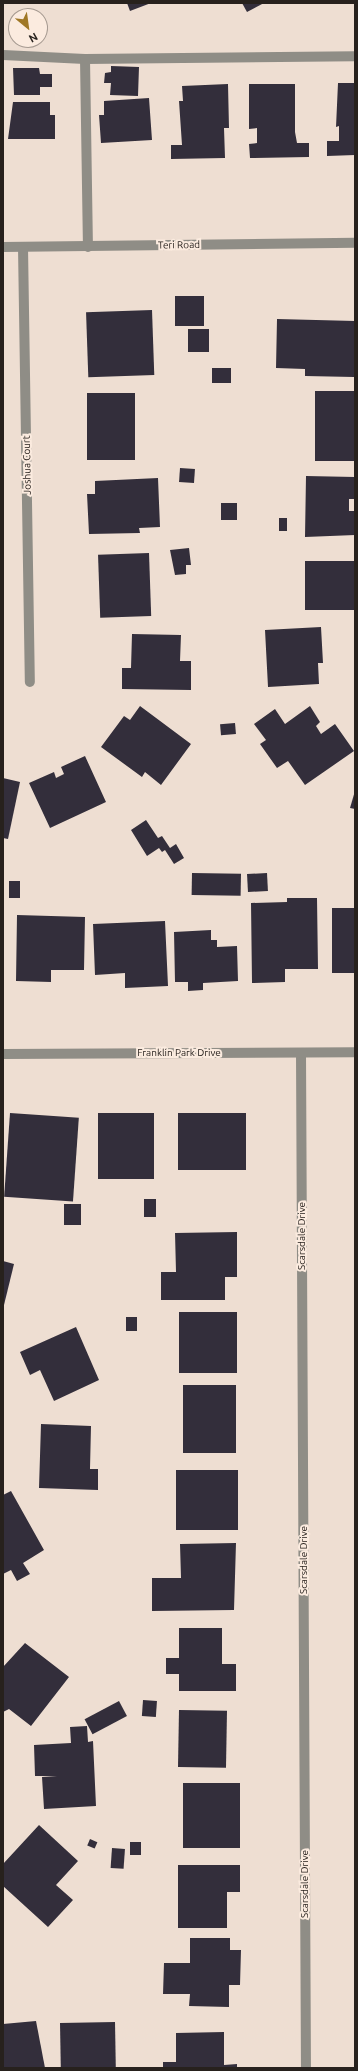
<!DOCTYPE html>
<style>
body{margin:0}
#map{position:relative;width:358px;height:2071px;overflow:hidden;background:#eeded2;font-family:Ubuntu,sans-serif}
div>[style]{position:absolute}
.building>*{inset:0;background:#332e3b;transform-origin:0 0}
.minor>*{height:10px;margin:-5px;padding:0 5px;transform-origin:5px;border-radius:5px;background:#8f8d86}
span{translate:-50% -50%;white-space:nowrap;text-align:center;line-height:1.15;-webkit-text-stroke:4px #fbebdf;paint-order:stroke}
.street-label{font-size:10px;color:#27211d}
.frame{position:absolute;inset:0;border:4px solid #27211d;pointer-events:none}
.north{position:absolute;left:8px;top:8px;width:40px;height:40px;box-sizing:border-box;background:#fbebdf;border:1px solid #a69a91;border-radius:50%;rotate:151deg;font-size:11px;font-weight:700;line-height:16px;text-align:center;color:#27211d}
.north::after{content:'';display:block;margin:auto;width:14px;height:18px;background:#9f7725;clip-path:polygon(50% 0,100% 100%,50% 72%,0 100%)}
</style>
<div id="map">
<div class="building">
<i style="clip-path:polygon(127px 3px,151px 3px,130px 11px)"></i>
<i style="clip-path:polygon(242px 3px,264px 3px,247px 12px)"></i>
<i style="clip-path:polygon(111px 66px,139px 67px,138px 96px,110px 95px,111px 83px,104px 83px,105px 73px,111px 72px)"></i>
<i style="clip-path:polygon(13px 68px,39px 68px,40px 74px,52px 74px,52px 87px,40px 87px,40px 95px,14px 95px)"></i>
<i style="clip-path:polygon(338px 83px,355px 83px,355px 155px,327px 156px,327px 141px,339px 141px,339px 126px,336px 127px)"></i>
<i style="clip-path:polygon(228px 84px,229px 128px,224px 128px,225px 158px,171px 159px,171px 145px,182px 145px,179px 101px,183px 101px,182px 86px)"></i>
<i style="clip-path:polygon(249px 84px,295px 84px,295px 132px,297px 143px,309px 143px,309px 157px,250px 158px,249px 144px,257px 143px,257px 128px,249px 129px)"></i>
<i style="clip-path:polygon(149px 98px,152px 140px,101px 143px,99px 115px,104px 115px,104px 101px)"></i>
<i style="clip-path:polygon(13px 102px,50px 102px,50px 115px,55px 115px,55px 139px,8px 139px)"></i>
<i style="left:175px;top:296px;width:29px;height:30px"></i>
<i style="left:152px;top:310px;width:65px;height:66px;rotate:88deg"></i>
<i style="clip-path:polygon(277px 319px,355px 321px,354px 377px,305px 376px,305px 369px,276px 368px)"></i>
<i style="left:188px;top:329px;width:21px;height:23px"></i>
<i style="left:231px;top:368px;width:15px;height:19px;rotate:90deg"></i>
<i style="left:315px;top:391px;width:40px;height:70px"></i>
<i style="left:87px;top:393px;width:48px;height:67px"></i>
<i style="left:180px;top:468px;width:15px;height:14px;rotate:4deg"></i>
<i style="clip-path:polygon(306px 476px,355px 477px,355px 499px,349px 499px,349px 511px,355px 511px,355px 535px,305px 537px)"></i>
<i style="clip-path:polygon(158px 478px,160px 527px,139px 528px,140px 533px,89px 534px,87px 494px,95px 494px,95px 481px)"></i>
<i style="left:221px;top:503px;width:16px;height:17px"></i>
<i style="left:279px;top:518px;width:8px;height:13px"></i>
<i style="clip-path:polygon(189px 548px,191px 565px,186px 565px,186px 574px,175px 575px,170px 550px)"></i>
<i style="left:149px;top:553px;width:63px;height:51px;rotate:88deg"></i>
<i style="left:355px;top:561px;width:49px;height:50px;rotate:90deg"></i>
<i style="clip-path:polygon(321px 627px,323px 663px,318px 663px,319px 684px,268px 687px,265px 630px)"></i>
<i style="clip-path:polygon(132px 634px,181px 635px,180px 661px,191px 661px,191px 690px,122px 689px,122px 668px,131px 668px)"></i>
<i style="clip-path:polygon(140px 706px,191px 744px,161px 785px,145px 772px,142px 777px,101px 747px,124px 716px,130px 720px)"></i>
<i style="clip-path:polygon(310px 706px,320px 722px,316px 726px,321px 734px,335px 724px,354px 751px,305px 785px,288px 761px,277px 768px,260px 744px,266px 740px,254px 724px,275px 709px,285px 724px)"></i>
<i style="left:235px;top:723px;width:11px;height:15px;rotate:85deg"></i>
<i style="clip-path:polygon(85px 756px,106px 802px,50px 828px,29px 783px,54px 772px,56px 778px,64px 774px,61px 767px)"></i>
<i style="clip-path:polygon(3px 778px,20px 782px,8px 839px,3px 838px)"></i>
<i style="clip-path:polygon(355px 791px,355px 809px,350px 808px)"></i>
<i style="clip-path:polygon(146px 820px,158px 838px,162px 836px,170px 848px,176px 844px,184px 858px,174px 864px,165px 850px,162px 852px,159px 848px,147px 856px,131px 830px)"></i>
<i style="left:192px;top:873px;width:49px;height:22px;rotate:1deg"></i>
<i style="left:267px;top:873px;width:18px;height:20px;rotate:87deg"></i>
<i style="left:9px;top:881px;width:11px;height:17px"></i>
<i style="clip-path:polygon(287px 898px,317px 898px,318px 969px,285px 969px,285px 982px,252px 983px,251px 903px,287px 902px)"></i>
<i style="left:332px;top:908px;width:23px;height:65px"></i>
<i style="clip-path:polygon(17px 915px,85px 917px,84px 970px,51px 970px,51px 982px,16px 981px)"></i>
<i style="clip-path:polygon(165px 921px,168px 986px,125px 988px,125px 973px,95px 975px,93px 924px)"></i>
<i style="clip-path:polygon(211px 930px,211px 940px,217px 940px,217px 947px,237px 946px,238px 981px,203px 983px,203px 990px,188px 991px,188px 982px,175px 982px,174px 932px)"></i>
<i style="left:10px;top:1113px;width:69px;height:84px;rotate:4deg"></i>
<i style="left:98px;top:1113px;width:56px;height:66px"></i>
<i style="left:246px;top:1113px;width:57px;height:68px;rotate:90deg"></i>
<i style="left:144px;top:1199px;width:12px;height:18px"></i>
<i style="left:64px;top:1204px;width:17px;height:21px"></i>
<i style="clip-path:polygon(237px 1232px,237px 1277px,225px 1277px,225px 1300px,161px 1300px,161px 1272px,176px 1272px,175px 1233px)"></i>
<i style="clip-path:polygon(3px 1261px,14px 1264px,4px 1305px,3px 1305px)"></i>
<i style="left:179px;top:1312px;width:58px;height:61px"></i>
<i style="left:126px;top:1317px;width:11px;height:14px"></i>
<i style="clip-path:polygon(76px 1327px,99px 1380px,54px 1401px,40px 1370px,30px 1375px,20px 1352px)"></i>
<i style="left:183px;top:1385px;width:53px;height:68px"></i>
<i style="clip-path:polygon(41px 1424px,91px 1426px,90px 1469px,98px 1469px,98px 1490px,39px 1488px)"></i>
<i style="left:238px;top:1470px;width:60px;height:62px;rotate:90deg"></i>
<i style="clip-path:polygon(11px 1491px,44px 1550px,23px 1563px,30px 1574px,17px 1581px,11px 1570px,3px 1574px,3px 1495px)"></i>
<i style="clip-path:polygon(236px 1543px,234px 1610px,152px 1611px,152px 1578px,181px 1578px,180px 1544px)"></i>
<i style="clip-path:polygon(179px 1628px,222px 1628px,222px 1664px,236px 1664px,236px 1691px,179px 1691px,179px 1674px,166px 1674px,166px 1658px,179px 1658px)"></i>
<i style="clip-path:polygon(25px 1643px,69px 1677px,31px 1726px,9px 1709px,3px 1712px,3px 1667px)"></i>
<i style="left:143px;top:1700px;width:14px;height:16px;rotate:4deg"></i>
<i style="left:119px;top:1701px;width:17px;height:39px;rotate:62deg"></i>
<i style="left:179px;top:1710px;width:48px;height:57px;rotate:1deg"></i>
<i style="clip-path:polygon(87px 1726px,88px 1742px,93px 1741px,96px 1806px,44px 1809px,42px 1777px,57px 1776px,35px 1776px,34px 1745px,71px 1743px,70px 1727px)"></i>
<i style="left:183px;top:1783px;width:57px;height:65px"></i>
<i style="clip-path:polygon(39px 1825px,78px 1861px,56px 1885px,73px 1900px,48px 1927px,3px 1886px,3px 1864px)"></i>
<i style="left:90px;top:1839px;width:8px;height:7px;rotate:23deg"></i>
<i style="left:130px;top:1842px;width:11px;height:13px"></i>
<i style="left:112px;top:1848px;width:13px;height:20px;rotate:4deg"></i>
<i style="clip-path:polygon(178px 1865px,240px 1865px,240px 1892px,227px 1892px,227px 1928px,178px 1928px)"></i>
<i style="clip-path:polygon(190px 1938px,230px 1938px,230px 1950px,241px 1950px,240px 1985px,229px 1985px,229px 2007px,189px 2006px,190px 1994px,163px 1994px,164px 1963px,190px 1963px)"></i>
<i style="clip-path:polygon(36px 2021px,45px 2068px,3px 2068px,3px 2024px)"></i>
<i style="left:115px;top:2022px;width:45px;height:55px;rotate:89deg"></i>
<i style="clip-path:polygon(224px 2032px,224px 2065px,237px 2064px,237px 2068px,163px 2068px,163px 2062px,176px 2062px,176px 2033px)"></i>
</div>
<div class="minor">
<i style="left:3px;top:55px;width:82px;rotate:2.8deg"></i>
<i style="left:85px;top:59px;width:270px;rotate:-0.6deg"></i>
<i style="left:85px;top:59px;width:188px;rotate:89.1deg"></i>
<i style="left:3px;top:247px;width:352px;rotate:-0.7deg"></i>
<i style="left:23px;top:247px;width:435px;rotate:89.1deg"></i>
<i style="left:301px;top:1053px;width:1015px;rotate:89.72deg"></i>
<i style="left:3px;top:1054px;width:352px;rotate:-0.3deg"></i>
</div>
<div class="street-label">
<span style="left:179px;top:245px;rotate:-1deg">Teri Road</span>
<span style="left:27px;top:465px;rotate:-91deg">Joshua Court</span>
<span style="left:179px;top:1053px">Franklin Park Drive</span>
<span style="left:302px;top:1236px;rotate:-90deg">Scarsdale Drive</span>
<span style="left:304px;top:1560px;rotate:-90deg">Scarsdale Drive</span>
<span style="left:305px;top:1884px;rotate:-90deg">Scarsdale Drive</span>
</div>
<div class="frame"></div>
<div class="north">N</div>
</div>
